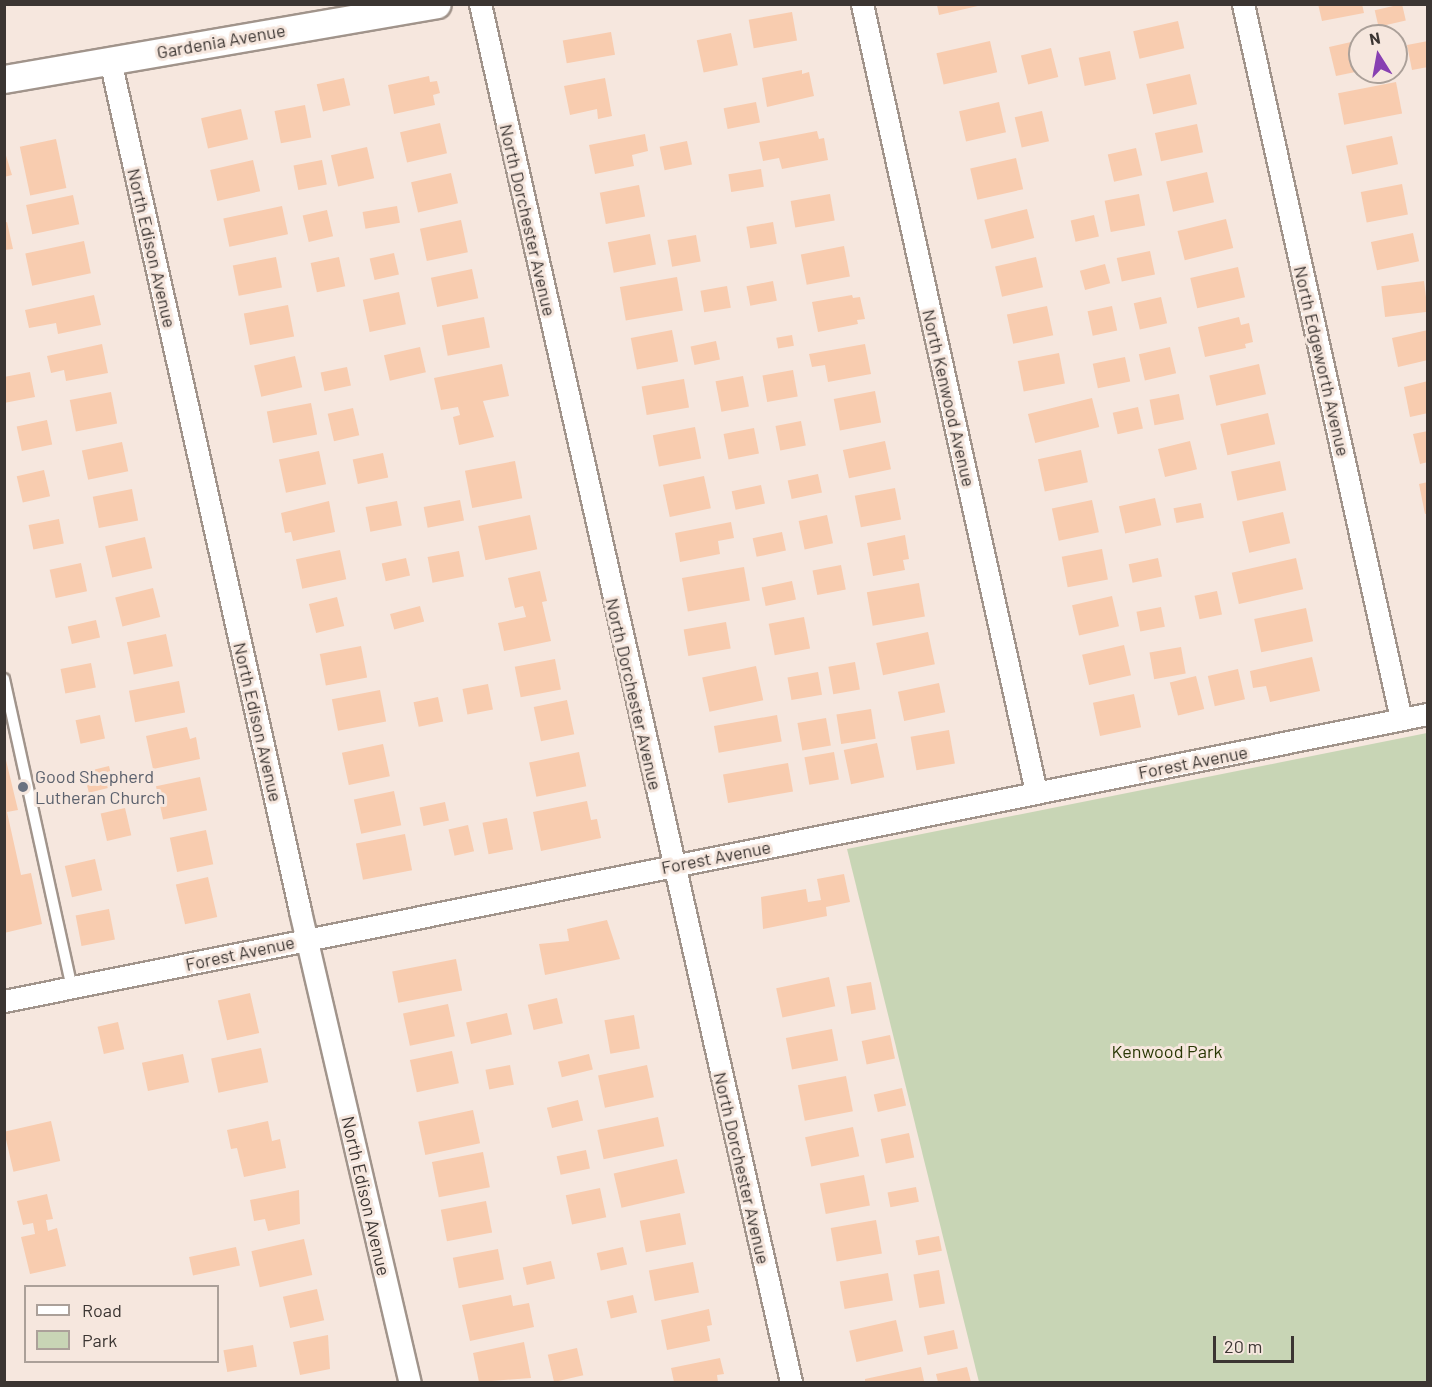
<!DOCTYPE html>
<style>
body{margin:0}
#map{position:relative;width:1432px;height:1387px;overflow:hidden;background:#f6e7de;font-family:Barlow,sans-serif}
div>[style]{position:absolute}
.green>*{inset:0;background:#c8d5b5}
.building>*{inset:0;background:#f8ccaf;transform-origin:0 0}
.roads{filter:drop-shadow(2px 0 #a1948b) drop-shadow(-2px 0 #a1948b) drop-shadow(0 2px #a1948b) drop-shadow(0 -2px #a1948b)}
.service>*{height:10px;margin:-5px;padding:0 5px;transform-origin:5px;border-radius:5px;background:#fff}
.minor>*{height:21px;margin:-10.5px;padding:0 10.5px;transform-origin:10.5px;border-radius:10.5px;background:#fff}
.tertiary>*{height:27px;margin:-13.5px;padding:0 13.5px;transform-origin:13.5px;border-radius:13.5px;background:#fff}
.dots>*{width:16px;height:16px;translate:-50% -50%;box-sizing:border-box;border:3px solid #f6e7de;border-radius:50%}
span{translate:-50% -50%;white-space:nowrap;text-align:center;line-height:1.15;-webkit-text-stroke:6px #f6e7de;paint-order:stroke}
.street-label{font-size:18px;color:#3b3532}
.worship-label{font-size:18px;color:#5b616d}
.left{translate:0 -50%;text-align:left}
.park-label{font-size:18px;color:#293704}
.frame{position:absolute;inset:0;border:6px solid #3b3532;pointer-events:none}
.legend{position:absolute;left:24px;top:1285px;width:195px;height:78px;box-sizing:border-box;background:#f6e7de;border:2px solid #aba099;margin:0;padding:8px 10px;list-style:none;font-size:18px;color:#3b3532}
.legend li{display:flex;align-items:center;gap:12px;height:30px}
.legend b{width:30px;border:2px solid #aba099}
.north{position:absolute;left:1348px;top:24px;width:60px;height:60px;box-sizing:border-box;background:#f6e7de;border:2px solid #aba099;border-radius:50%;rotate:349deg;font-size:16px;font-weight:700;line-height:24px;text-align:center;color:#3b3532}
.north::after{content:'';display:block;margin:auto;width:21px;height:27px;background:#8840b2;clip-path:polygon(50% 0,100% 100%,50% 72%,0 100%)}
.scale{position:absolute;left:1213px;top:1336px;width:81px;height:27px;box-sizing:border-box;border:3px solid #3b3532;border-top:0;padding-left:8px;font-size:18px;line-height:21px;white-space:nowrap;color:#3b3532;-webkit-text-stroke:4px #f6e7de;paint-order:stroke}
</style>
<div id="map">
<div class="green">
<i style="clip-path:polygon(1427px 733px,1427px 1382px,979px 1382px,847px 849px)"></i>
</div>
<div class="building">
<i style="clip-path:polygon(1318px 4px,1362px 4px,1364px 13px,1322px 21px)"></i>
<i style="left:1402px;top:4px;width:17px;height:28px;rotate:77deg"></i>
<i style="clip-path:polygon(937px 5px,982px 5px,939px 15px)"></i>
<i style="left:792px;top:12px;width:29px;height:44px;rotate:80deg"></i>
<i style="left:1178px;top:21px;width:28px;height:46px;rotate:77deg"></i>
<i style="left:611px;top:32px;width:23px;height:49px;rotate:80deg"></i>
<i style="left:731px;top:33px;width:33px;height:35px;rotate:78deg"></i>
<i style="clip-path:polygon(1360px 40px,1360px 71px,1336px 76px,1329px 47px)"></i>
<i style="left:990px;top:41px;width:32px;height:55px;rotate:77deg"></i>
<i style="clip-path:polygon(1428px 41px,1428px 67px,1412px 70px,1407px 45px)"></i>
<i style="left:1051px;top:48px;width:30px;height:31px;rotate:76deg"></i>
<i style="left:1110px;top:51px;width:29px;height:32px;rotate:78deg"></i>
<i style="clip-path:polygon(802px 70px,802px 74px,809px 72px,814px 96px,767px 107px,762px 78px)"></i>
<i style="left:1190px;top:74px;width:31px;height:45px;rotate:77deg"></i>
<i style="clip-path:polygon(429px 76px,430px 82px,437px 81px,440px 93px,433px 95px,435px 105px,394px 114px,388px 85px)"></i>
<i style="left:344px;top:78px;width:28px;height:28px;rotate:77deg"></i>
<i style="clip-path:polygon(605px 78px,612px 116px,598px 119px,597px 109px,570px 115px,564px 86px)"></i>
<i style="left:1396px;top:82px;width:32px;height:59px;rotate:79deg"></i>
<i style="left:756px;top:102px;width:21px;height:33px;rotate:79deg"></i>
<i style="left:999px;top:102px;width:31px;height:41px;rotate:77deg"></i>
<i style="left:305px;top:105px;width:33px;height:31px;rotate:79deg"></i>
<i style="left:241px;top:109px;width:31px;height:41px;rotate:77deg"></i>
<i style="left:1042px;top:111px;width:31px;height:28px;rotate:77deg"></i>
<i style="left:440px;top:123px;width:31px;height:41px;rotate:77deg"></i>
<i style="left:1197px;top:124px;width:29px;height:43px;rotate:78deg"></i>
<i style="clip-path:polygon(817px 131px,819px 139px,824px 138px,828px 160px,782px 169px,779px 158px,763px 161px,759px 142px)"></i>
<i style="clip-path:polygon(645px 134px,648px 151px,632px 155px,634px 166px,595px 174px,589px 145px)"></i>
<i style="left:1392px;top:136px;width:29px;height:47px;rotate:78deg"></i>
<i style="left:56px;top:139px;width:50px;height:37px;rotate:78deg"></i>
<i style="left:687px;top:141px;width:24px;height:28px;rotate:78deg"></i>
<i style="left:367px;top:147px;width:32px;height:37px;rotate:77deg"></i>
<i style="left:1136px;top:148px;width:28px;height:29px;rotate:77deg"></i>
<i style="clip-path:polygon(4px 149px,12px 175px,4px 177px)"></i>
<i style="left:1016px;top:158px;width:32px;height:47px;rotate:77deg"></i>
<i style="left:253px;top:160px;width:32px;height:44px;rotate:77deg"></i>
<i style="left:322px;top:160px;width:25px;height:29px;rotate:79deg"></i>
<i style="left:761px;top:169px;width:18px;height:33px;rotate:81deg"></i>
<i style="left:1207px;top:172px;width:31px;height:42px;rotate:77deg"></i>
<i style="left:451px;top:173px;width:31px;height:41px;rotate:77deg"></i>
<i style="left:1402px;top:184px;width:31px;height:42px;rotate:79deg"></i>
<i style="left:639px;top:185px;width:32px;height:40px;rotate:79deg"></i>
<i style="left:830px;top:194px;width:27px;height:40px;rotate:80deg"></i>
<i style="left:1139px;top:194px;width:32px;height:35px;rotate:79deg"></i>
<i style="left:73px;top:195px;width:30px;height:48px;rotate:78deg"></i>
<i style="left:282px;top:206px;width:29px;height:60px;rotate:78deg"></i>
<i style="left:397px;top:206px;width:17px;height:35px;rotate:80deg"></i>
<i style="left:1027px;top:209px;width:30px;height:44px;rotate:76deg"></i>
<i style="left:327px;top:210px;width:27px;height:25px;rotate:77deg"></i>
<i style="left:1094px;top:215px;width:22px;height:24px;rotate:77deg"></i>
<i style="left:1226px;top:219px;width:30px;height:50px;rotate:76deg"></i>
<i style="left:461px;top:220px;width:33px;height:42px;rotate:78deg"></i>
<i style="clip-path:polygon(7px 222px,13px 249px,4px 250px,4px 223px)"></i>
<i style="left:773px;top:222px;width:22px;height:27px;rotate:80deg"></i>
<i style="left:1413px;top:233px;width:29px;height:43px;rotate:78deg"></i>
<i style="left:650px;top:234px;width:31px;height:43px;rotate:79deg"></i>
<i style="left:696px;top:235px;width:27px;height:29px;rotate:80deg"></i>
<i style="left:84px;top:241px;width:33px;height:60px;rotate:78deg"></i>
<i style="left:844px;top:246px;width:31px;height:44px;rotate:79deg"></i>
<i style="left:1150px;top:251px;width:24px;height:34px;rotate:78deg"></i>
<i style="left:394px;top:253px;width:22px;height:25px;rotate:77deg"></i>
<i style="left:276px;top:257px;width:31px;height:44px;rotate:79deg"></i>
<i style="left:339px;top:257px;width:30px;height:29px;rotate:78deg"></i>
<i style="left:1036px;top:257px;width:31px;height:42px;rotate:77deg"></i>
<i style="left:1105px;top:264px;width:20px;height:26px;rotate:75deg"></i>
<i style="left:1238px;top:267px;width:31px;height:49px;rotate:77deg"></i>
<i style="left:472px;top:269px;width:30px;height:42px;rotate:78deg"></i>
<i style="left:677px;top:277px;width:34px;height:58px;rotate:80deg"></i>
<i style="left:773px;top:281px;width:20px;height:27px;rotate:79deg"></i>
<i style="left:1424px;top:281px;width:31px;height:43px;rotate:83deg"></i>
<i style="left:727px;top:286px;width:22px;height:27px;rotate:80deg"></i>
<i style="left:399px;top:292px;width:33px;height:37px;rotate:78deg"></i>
<i style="clip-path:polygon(94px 295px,101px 325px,58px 334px,56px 323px,29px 328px,25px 310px)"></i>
<i style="clip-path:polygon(852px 295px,853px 298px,860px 297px,865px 319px,857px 320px,858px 324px,818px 332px,812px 302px)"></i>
<i style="left:1161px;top:297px;width:27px;height:28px;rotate:77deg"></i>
<i style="left:288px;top:305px;width:32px;height:45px;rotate:79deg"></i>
<i style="left:1047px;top:306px;width:30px;height:41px;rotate:78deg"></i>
<i style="left:1112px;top:306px;width:25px;height:25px;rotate:78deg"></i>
<i style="left:484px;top:317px;width:31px;height:43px;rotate:79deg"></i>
<i style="clip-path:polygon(1239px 317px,1241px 325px,1249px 323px,1253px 342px,1245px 344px,1246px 348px,1205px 357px,1198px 327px)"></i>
<i style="left:672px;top:330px;width:32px;height:42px;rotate:79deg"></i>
<i style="clip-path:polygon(1428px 330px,1428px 360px,1398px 367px,1392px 338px)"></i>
<i style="left:792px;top:335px;width:11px;height:16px;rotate:80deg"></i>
<i style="left:716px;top:341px;width:19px;height:26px;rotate:78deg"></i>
<i style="clip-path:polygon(102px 344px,108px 373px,66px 381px,64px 370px,51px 373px,47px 356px)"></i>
<i style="clip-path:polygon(865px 344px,871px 374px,828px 382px,825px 365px,812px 367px,809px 354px)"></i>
<i style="left:420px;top:347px;width:26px;height:37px;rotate:77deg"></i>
<i style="left:1170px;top:347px;width:27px;height:32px;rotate:77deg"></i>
<i style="left:1059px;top:353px;width:31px;height:42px;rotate:79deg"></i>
<i style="left:295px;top:356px;width:32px;height:42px;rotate:77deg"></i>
<i style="left:1125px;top:357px;width:25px;height:33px;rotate:78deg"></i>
<i style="clip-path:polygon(502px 364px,509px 396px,483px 401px,494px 437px,459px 445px,453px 417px,460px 415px,458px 407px,441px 410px,434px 378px)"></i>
<i style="left:1259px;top:364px;width:31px;height:51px;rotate:77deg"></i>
<i style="left:347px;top:367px;width:19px;height:27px;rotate:78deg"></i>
<i style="left:793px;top:370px;width:27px;height:31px;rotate:80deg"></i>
<i style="clip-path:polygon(30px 372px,35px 397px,4px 403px,4px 377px)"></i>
<i style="left:743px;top:376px;width:31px;height:28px;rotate:79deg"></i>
<i style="left:684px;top:379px;width:29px;height:43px;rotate:80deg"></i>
<i style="clip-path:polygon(1428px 381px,1428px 413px,1410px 417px,1404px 387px)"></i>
<i style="left:875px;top:391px;width:32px;height:42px;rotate:79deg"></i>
<i style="left:111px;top:392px;width:32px;height:42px;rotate:79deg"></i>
<i style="left:1179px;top:394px;width:26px;height:30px;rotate:79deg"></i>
<i style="left:1092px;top:398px;width:30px;height:66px;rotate:76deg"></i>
<i style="left:311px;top:403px;width:32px;height:45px;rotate:79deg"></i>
<i style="left:1138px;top:407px;width:22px;height:26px;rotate:77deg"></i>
<i style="left:353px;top:408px;width:28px;height:26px;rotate:77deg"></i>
<i style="left:1268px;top:413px;width:32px;height:49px;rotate:77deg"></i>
<i style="left:47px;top:420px;width:25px;height:31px;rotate:78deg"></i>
<i style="left:801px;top:421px;width:25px;height:26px;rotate:79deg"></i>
<i style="left:695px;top:427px;width:32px;height:43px;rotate:79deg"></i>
<i style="left:754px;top:428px;width:26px;height:31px;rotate:79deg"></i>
<i style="clip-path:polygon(1428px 431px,1428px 462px,1420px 464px,1413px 434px)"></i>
<i style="left:885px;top:441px;width:29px;height:43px;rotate:78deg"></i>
<i style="left:1190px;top:441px;width:29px;height:33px;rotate:76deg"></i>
<i style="left:122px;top:442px;width:30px;height:41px;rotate:78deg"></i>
<i style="left:1081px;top:450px;width:33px;height:44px;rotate:78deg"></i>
<i style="left:319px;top:451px;width:34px;height:41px;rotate:78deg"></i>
<i style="left:383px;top:453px;width:25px;height:31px;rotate:78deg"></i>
<i style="left:515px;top:461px;width:38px;height:51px;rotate:79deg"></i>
<i style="left:1280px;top:461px;width:30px;height:50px;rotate:78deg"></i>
<i style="left:44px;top:470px;width:27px;height:28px;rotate:77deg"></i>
<i style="left:818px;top:474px;width:19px;height:31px;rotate:78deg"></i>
<i style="left:704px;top:476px;width:33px;height:42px;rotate:78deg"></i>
<i style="clip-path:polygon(1428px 482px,1428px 513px,1425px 514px,1419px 484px)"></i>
<i style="left:761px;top:485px;width:19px;height:30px;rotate:78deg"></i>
<i style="left:895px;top:488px;width:32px;height:41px;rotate:79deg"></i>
<i style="left:132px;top:489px;width:32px;height:40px;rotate:79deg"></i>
<i style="left:1155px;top:498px;width:28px;height:37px;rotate:77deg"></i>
<i style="left:460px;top:500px;width:21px;height:37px;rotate:79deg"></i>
<i style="left:1092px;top:500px;width:33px;height:41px;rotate:78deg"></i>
<i style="clip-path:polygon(329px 501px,335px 532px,293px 541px,291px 532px,285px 533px,281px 513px)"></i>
<i style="left:397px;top:501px;width:25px;height:32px;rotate:79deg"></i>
<i style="left:1201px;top:503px;width:15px;height:28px;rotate:79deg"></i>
<i style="left:1283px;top:512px;width:32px;height:42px;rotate:77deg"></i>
<i style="left:530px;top:515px;width:35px;height:53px;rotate:78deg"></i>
<i style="left:827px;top:515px;width:29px;height:29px;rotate:78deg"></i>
<i style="left:59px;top:519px;width:25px;height:31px;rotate:79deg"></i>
<i style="clip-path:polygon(731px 522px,734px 538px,718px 541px,720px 554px,680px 562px,675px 533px)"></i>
<i style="left:782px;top:532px;width:19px;height:30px;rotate:78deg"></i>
<i style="clip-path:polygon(905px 535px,909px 559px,903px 560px,905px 570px,873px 576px,867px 543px)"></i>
<i style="left:145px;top:537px;width:32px;height:41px;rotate:77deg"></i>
<i style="left:1102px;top:549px;width:31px;height:41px;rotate:79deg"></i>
<i style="left:340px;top:550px;width:30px;height:45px;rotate:78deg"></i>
<i style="left:459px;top:551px;width:26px;height:32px;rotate:79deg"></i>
<i style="left:406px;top:558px;width:18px;height:25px;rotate:77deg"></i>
<i style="left:1158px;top:558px;width:19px;height:30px;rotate:78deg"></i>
<i style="left:1296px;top:558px;width:32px;height:66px;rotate:77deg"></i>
<i style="left:81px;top:563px;width:29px;height:32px;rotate:78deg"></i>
<i style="left:841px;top:565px;width:25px;height:29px;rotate:79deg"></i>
<i style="left:744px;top:567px;width:34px;height:63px;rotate:80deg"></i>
<i style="clip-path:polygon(540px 571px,547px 601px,542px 602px,551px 641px,504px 651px,498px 623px,526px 617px,523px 606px,515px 608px,508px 578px)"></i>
<i style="left:792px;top:581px;width:19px;height:31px;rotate:78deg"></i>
<i style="left:919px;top:583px;width:34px;height:53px;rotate:80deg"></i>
<i style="left:153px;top:588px;width:30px;height:39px;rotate:76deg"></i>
<i style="left:1217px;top:591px;width:24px;height:23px;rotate:78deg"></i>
<i style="left:1112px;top:596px;width:31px;height:41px;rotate:77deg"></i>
<i style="left:337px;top:597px;width:30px;height:29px;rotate:76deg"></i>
<i style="left:420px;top:606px;width:16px;height:31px;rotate:75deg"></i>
<i style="left:1161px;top:607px;width:20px;height:25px;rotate:79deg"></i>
<i style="left:1306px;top:608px;width:34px;height:53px;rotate:78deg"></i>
<i style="left:804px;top:617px;width:32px;height:36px;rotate:79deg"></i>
<i style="left:96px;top:620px;width:18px;height:29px;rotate:77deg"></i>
<i style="left:726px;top:622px;width:27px;height:43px;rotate:80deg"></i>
<i style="left:928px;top:632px;width:33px;height:53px;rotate:78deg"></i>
<i style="left:166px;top:634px;width:33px;height:40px;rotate:78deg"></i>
<i style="left:1124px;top:645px;width:31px;height:43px;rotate:77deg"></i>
<i style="left:361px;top:646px;width:32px;height:42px;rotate:79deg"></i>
<i style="left:1181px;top:647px;width:27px;height:32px;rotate:80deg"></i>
<i style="clip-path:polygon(1312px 657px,1320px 691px,1270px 702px,1266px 686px,1253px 688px,1250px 671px)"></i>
<i style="left:555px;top:659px;width:31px;height:41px;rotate:79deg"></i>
<i style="left:855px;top:662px;width:28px;height:27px;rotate:80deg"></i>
<i style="left:91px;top:663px;width:25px;height:31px;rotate:79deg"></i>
<i style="left:756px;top:666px;width:35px;height:55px;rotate:78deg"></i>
<i style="left:1238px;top:669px;width:31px;height:31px;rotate:77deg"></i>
<i style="left:818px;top:672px;width:23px;height:31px;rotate:80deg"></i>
<i style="left:1196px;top:676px;width:34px;height:27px;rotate:76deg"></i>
<i style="left:179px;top:681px;width:32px;height:51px;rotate:79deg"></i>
<i style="left:939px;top:683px;width:30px;height:42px;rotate:78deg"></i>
<i style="left:488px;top:684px;width:26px;height:26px;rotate:79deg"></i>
<i style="left:380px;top:690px;width:32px;height:49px;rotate:79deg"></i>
<i style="left:1134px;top:694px;width:34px;height:42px;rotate:78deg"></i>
<i style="left:438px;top:697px;width:25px;height:25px;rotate:78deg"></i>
<i style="left:567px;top:700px;width:35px;height:34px;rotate:78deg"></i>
<i style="left:871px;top:709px;width:30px;height:35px;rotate:81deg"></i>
<i style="left:100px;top:715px;width:24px;height:25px;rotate:78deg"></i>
<i style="left:777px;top:715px;width:27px;height:64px;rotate:80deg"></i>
<i style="left:826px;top:718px;width:28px;height:29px;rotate:80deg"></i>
<i style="clip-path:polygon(187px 727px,190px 739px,196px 737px,200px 759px,153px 769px,146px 736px)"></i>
<i style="left:949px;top:730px;width:34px;height:39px;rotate:80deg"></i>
<i style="left:877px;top:743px;width:35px;height:34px;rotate:78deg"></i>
<i style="left:383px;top:744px;width:33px;height:42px;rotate:78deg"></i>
<i style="left:579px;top:752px;width:35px;height:51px;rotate:78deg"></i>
<i style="left:834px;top:752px;width:28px;height:30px;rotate:80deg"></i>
<i style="clip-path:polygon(5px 756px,18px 810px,7px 812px,21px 875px,31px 873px,42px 924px,4px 933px)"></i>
<i style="left:788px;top:763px;width:29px;height:66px;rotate:80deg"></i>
<i style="left:109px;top:766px;width:21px;height:26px;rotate:76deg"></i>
<i style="left:200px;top:777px;width:34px;height:45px;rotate:78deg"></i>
<i style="left:394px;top:791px;width:35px;height:41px;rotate:78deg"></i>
<i style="clip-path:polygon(587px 801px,591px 820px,597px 819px,601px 838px,541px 851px,533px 812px)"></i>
<i style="left:445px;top:802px;width:19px;height:26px;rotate:78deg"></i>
<i style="left:125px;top:808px;width:28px;height:25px;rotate:77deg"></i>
<i style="left:507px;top:818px;width:32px;height:25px;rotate:79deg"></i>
<i style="left:468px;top:825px;width:27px;height:20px;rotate:77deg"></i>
<i style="left:206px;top:830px;width:35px;height:37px;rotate:78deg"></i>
<i style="left:405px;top:834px;width:37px;height:50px;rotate:79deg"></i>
<i style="left:95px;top:859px;width:32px;height:31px;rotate:77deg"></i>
<i style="clip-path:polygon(844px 874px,850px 902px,826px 907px,827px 916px,763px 929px,761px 897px,806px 889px,808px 902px,821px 900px,817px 879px)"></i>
<i style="left:208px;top:877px;width:41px;height:33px;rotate:77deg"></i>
<i style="left:109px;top:909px;width:31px;height:34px;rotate:79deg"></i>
<i style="clip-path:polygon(607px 920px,620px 959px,545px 975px,539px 944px,569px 941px,567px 929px)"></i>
<i style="left:456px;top:959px;width:32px;height:65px;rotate:79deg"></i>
<i style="left:829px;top:977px;width:30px;height:54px;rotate:78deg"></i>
<i style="left:871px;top:982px;width:28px;height:25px;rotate:80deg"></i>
<i style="left:250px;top:993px;width:41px;height:33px;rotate:77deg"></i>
<i style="left:557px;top:998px;width:26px;height:30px;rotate:77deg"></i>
<i style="left:448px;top:1004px;width:33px;height:46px;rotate:78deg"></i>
<i style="left:507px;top:1013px;width:22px;height:42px;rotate:77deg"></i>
<i style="left:634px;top:1015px;width:34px;height:30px;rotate:80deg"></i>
<i style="left:118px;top:1022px;width:28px;height:21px;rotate:77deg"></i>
<i style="left:832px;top:1029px;width:32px;height:47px;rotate:79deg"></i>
<i style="left:890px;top:1035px;width:24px;height:29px;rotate:78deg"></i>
<i style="left:261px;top:1048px;width:35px;height:51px;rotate:78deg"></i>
<i style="left:452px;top:1051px;width:33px;height:43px;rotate:78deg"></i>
<i style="left:183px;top:1054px;width:29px;height:42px;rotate:78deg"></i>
<i style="left:589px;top:1054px;width:16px;height:32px;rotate:76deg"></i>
<i style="left:510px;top:1065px;width:20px;height:25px;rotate:79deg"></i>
<i style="left:647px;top:1065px;width:33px;height:50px;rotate:78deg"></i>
<i style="left:846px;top:1076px;width:36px;height:49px;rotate:79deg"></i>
<i style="left:902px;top:1088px;width:18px;height:29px;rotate:77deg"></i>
<i style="left:578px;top:1100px;width:21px;height:32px;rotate:76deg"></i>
<i style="left:473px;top:1110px;width:34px;height:56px;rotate:78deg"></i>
<i style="left:658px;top:1117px;width:30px;height:62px;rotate:78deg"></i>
<i style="left:51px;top:1121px;width:41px;height:48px;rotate:77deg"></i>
<i style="clip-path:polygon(268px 1121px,272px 1141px,280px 1139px,286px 1168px,244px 1177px,237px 1148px,231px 1149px,227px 1130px)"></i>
<i style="left:853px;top:1127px;width:30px;height:49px;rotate:78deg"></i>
<i style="left:909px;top:1133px;width:25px;height:29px;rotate:78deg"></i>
<i style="left:586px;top:1150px;width:19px;height:30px;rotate:78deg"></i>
<i style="left:483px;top:1152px;width:36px;height:52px;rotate:79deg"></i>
<i style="left:677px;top:1159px;width:35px;height:65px;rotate:77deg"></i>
<i style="left:864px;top:1175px;width:31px;height:45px;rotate:79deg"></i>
<i style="left:916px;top:1187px;width:15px;height:29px;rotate:79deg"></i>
<i style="left:600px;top:1188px;width:30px;height:35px;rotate:78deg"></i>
<i style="clip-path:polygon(299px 1190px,300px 1224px,268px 1231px,265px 1219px,254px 1221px,250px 1200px)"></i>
<i style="clip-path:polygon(47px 1194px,53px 1219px,46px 1220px,48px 1231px,57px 1228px,66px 1266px,30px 1274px,21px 1237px,35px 1234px,33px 1223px,23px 1225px,17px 1201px)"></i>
<i style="left:486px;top:1201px;width:32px;height:46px;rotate:79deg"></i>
<i style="left:680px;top:1213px;width:32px;height:41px;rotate:79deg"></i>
<i style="left:876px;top:1220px;width:34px;height:46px;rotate:80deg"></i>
<i style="left:939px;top:1236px;width:15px;height:24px;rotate:79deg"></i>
<i style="left:304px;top:1239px;width:37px;height:54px;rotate:77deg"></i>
<i style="left:236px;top:1247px;width:19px;height:48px;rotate:78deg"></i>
<i style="left:623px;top:1247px;width:18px;height:27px;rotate:77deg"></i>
<i style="left:498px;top:1249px;width:31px;height:46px;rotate:79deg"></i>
<i style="left:551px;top:1261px;width:18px;height:29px;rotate:77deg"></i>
<i style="left:693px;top:1262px;width:31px;height:45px;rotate:79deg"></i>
<i style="left:939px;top:1270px;width:34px;height:26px;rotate:80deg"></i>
<i style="left:888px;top:1273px;width:28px;height:49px;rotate:80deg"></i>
<i style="left:317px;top:1289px;width:32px;height:35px;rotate:77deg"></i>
<i style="clip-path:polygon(511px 1295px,513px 1306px,529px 1303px,534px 1327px,470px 1341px,462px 1305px)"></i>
<i style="left:633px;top:1295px;width:18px;height:27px;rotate:77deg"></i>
<i style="clip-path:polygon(709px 1309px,712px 1325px,707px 1326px,710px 1341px,667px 1350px,661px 1320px)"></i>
<i style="left:896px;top:1320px;width:32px;height:48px;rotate:77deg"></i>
<i style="left:954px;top:1330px;width:19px;height:31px;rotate:78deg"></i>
<i style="clip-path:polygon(328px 1335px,330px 1369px,300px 1375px,293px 1342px)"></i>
<i style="clip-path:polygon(524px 1342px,531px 1378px,479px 1382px,473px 1353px)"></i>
<i style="left:253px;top:1345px;width:22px;height:30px;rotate:80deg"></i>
<i style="left:577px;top:1348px;width:28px;height:30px;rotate:77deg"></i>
<i style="clip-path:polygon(720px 1358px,724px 1374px,717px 1375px,718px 1382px,674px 1382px,671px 1368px)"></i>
<i style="clip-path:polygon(921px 1367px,924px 1381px,865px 1382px,865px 1379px)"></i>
<i style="clip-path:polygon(967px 1367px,971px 1382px,938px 1382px,936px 1374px)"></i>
</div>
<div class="roads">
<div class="service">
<i style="left:4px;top:679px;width:316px;rotate:77.6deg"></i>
</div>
<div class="minor">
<i style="left:480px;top:4px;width:1413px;rotate:77.28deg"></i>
<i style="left:862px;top:4px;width:807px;rotate:77.55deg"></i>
<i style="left:1243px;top:4px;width:732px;rotate:77.54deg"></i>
<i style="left:110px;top:60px;width:872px;rotate:77.41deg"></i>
<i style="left:300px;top:911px;width:484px;rotate:76.9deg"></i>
<i style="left:4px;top:1001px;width:1453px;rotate:-11.4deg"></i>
</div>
<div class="tertiary">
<i style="left:4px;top:79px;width:439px;rotate:-9.8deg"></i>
</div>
</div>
<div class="dots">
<i style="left:23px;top:787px;background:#6b7280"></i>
</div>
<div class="street-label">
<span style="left:221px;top:41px;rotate:-10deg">Gardenia Avenue</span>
<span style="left:528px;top:220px;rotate:77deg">North Dorchester Avenue</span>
<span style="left:152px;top:248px;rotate:77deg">North Edison Avenue</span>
<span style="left:1322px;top:361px;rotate:77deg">North Edgeworth Avenue</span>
<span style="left:949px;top:398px;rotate:77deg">North Kenwood Avenue</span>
<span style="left:634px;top:694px;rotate:77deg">North Dorchester Avenue</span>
<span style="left:258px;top:722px;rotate:77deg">North Edison Avenue</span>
<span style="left:1193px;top:762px;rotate:-11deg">Forest Avenue</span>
<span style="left:716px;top:857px;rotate:-11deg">Forest Avenue</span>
<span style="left:240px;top:953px;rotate:-12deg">Forest Avenue</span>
<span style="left:742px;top:1168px;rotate:77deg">North Dorchester Avenue</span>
<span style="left:366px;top:1196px;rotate:77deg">North Edison Avenue</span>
</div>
<div class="worship-label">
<span class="left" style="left:35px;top:787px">Good Shepherd<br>Lutheran Church</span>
</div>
<div class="park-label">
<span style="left:1167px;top:1051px">Kenwood Park</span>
</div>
<div class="frame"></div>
<ul class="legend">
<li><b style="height:8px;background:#fff"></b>Road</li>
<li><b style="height:16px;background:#c8d5b5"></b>Park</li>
</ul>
<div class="north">N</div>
<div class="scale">20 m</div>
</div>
